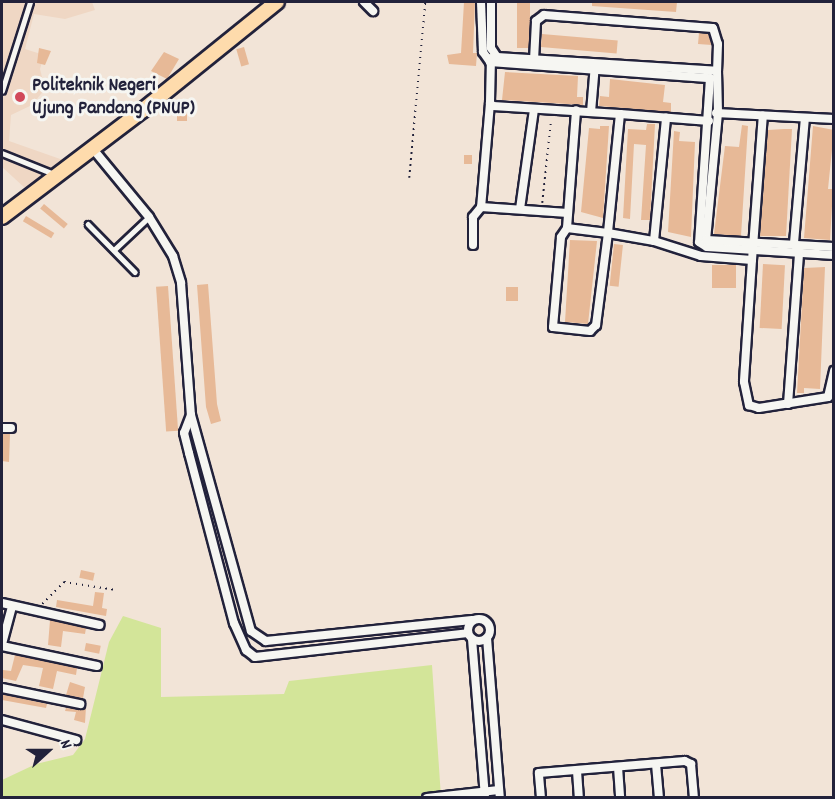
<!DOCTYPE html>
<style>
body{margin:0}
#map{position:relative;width:835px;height:799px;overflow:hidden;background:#f2e4d7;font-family:Dekko,sans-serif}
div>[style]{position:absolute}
.built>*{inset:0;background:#efd7c4}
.green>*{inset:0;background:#d3e599}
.building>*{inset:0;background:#e7b997;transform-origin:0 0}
.path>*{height:1.5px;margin-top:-0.75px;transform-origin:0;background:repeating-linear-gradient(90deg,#22223b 0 1.5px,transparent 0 6px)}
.roads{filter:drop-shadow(2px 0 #22223b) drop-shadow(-2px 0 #22223b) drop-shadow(0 2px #22223b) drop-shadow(0 -2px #22223b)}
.service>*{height:4.5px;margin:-2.25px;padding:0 2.25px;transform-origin:2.25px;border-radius:2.25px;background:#f6f6f2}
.minor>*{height:8px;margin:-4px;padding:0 4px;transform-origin:4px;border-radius:4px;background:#f6f6f2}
.minor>.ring{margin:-4px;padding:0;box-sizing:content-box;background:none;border:8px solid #f6f6f2;border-radius:50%}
.primary>*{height:14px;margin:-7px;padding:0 7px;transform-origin:7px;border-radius:7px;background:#fedbac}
.dots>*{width:16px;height:16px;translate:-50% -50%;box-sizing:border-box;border:3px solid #f6f6f2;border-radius:50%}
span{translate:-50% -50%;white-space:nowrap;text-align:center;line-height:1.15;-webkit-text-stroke:6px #f6f6f2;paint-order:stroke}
.poi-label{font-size:20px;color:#22223b;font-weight:700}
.left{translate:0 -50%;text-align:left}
.frame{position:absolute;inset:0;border:3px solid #22223b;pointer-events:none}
.north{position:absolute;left:18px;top:721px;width:60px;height:60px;-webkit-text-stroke:4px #f6f6f2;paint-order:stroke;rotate:69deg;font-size:16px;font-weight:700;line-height:24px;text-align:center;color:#22223b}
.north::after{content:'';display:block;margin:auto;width:21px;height:27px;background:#22223b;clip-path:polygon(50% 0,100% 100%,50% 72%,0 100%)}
</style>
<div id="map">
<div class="built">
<i style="clip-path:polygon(2px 2px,92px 2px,95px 10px,65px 19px,34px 14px,25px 49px,44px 55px,40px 69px,45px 89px,32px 105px,11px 115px,9px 141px,63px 160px,25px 188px,2px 167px)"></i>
</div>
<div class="green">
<i style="clip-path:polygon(123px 616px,161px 628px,161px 697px,284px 694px,289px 681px,432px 665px,441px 797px,2px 798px,2px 780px,36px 764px,73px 755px,85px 739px,109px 642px)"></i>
</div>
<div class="building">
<i style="clip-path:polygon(464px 2px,475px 2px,473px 53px,477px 53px,476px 66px,449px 64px,447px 55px,461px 53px)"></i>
<i style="left:517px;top:2px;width:13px;height:46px"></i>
<i style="clip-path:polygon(592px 2px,677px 2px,676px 12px,592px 6px)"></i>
<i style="clip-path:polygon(699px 33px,708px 34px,712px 45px,698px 44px)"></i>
<i style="left:542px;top:34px;width:76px;height:13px;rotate:5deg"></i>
<i style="left:244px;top:47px;width:18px;height:8px;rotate:74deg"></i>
<i style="clip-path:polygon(39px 48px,51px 51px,45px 65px,37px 63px)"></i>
<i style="clip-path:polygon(164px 52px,179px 59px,167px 79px,151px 71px)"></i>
<i style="clip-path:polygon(505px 72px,578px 76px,577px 97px,583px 97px,583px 105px,502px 100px)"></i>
<i style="clip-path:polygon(610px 79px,665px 85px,663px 102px,671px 103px,671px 112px,599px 106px,600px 96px,609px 97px)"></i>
<i style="left:177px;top:102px;width:10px;height:19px"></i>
<i style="clip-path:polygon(647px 124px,655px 124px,650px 220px,641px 220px,646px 145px,634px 144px,630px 219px,623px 218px,628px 129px,646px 130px)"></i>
<i style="clip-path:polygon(742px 125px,748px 126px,741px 236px,714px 234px,725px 146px,739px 147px)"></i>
<i style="clip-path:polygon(600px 126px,609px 126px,603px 218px,581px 212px,589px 128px,600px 129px)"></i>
<i style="clip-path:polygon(813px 126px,834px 130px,828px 189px,833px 189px,830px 240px,804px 238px)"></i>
<i style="clip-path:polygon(784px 129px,792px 129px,786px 236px,760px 236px,768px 130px)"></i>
<i style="clip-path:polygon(674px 131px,680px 132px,679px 141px,695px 142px,691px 237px,668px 232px)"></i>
<i style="left:464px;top:155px;width:8px;height:9px"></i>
<i style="left:44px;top:204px;width:31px;height:6px;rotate:40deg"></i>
<i style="left:26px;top:216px;width:33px;height:6px;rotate:31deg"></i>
<i style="clip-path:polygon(570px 240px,597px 241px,588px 324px,565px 322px)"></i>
<i style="left:614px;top:244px;width:9px;height:42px;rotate:6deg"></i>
<i style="left:763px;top:264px;width:22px;height:64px;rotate:3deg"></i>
<i style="left:712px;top:265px;width:24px;height:23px"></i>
<i style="clip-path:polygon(825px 267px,820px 389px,804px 388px,804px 393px,797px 393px,804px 268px)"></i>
<i style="clip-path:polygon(208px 284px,217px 404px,221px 421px,211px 424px,206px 407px,197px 285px)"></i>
<i style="left:168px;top:286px;width:145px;height:12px;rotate:86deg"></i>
<i style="left:506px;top:287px;width:12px;height:14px"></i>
<i style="clip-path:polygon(2px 434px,10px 434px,9px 462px,2px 461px)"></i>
<i style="left:81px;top:570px;width:14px;height:8px;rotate:12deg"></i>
<i style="clip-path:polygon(95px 592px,104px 593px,102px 608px,107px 609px,106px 616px,56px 607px,57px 600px,93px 606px)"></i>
<i style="clip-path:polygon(50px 620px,86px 628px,85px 634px,63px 631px,61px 647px,48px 645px)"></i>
<i style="left:86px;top:643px;width:15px;height:8px;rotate:11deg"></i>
<i style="clip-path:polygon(15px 655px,77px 668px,76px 675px,57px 671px,53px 689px,39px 686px,43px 668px,23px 665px,16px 681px,2px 678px,3px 670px,11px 671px)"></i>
<i style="clip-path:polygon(70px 682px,85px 687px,83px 698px,66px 695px)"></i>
<i style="clip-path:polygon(2px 694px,47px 704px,46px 708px,2px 700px)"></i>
<i style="clip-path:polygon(86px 707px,85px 723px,74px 720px,76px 712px,65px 711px,66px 708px,79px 710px)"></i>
</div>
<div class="path">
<i style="left:409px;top:178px;width:177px;rotate:-84.8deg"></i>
<i style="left:542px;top:203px;width:84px;rotate:-83.9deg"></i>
<i style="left:42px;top:604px;width:31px;rotate:-45deg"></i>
<i style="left:64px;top:582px;width:53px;rotate:8.7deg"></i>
</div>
<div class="roads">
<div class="service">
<i style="left:2px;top:91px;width:93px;rotate:-72.5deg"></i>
<i style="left:2px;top:153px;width:56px;rotate:22deg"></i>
<i style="left:88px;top:224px;width:67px;rotate:45.6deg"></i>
<i style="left:114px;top:250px;width:48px;rotate:-43.3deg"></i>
</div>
<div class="minor">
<i style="left:364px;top:2px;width:13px;rotate:45deg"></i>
<i style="left:481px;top:2px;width:50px;rotate:87.7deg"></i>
<i style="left:483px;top:52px;width:12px;rotate:55deg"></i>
<i style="left:490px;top:62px;width:221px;rotate:4.2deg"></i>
<i style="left:710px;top:78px;width:164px;rotate:93.8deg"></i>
<i style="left:699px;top:242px;width:9px;rotate:32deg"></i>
<i style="left:707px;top:247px;width:127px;rotate:3.6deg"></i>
<i style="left:491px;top:2px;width:46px;rotate:90deg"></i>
<i style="left:491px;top:48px;width:11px;rotate:56deg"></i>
<i style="left:497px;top:57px;width:220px;rotate:3.6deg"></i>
<i style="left:717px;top:71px;width:42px;rotate:88.6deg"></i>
<i style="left:718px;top:113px;width:128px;rotate:95.4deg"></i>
<i style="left:706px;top:240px;width:128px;rotate:3.1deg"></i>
<i style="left:491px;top:58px;width:45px;rotate:91.3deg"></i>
<i style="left:490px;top:103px;width:4px;rotate:45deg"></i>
<i style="left:493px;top:106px;width:127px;rotate:3.6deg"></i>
<i style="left:534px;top:60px;width:39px;rotate:-87deg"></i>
<i style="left:536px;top:21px;width:10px;rotate:-37deg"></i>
<i style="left:544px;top:15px;width:169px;rotate:4.4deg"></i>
<i style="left:713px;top:28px;width:17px;rotate:73deg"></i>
<i style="left:718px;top:44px;width:27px;rotate:92deg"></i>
<i style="left:490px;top:103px;width:104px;rotate:94.9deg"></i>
<i style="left:481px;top:207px;width:87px;rotate:3.9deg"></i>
<i style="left:591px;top:112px;width:48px;rotate:-85.2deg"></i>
<i style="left:716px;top:113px;width:118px;rotate:2.9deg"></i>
<i style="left:709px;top:121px;width:89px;rotate:-175.5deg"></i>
<i style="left:620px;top:114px;width:120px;rotate:95.8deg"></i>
<i style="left:608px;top:233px;width:93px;rotate:97.4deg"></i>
<i style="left:596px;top:325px;width:8px;rotate:135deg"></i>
<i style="left:590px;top:331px;width:37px;rotate:-174deg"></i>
<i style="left:553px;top:327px;width:90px;rotate:-84.9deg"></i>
<i style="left:561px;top:237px;width:11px;rotate:-56deg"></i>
<i style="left:567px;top:228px;width:41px;rotate:7deg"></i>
<i style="left:608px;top:233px;width:47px;rotate:9.9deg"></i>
<i style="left:654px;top:241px;width:49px;rotate:17.7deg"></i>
<i style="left:701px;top:256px;width:51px;rotate:4.5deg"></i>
<i style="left:752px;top:260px;width:145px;rotate:-85.7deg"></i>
<i style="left:93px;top:149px;width:88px;rotate:50.5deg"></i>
<i style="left:149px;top:217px;width:46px;rotate:58.4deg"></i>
<i style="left:173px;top:256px;width:28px;rotate:73deg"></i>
<i style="left:181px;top:283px;width:132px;rotate:85.7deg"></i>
<i style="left:191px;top:415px;width:224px;rotate:74.5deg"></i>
<i style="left:251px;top:631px;width:18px;rotate:34deg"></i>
<i style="left:266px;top:641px;width:207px;rotate:-5.8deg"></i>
<i style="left:520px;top:209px;width:101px;rotate:-82deg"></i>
<i style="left:567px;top:228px;width:118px;rotate:-85.6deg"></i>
<i style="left:654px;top:241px;width:124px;rotate:-84.4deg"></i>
<i style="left:473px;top:245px;width:28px;rotate:-90deg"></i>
<i style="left:473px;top:217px;width:13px;rotate:-51deg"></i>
<i style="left:752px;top:260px;width:122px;rotate:93.8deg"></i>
<i style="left:744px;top:382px;width:24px;rotate:78deg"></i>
<i style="left:749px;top:405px;width:10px;rotate:17deg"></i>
<i style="left:759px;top:408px;width:70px;rotate:-9.1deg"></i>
<i style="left:828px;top:397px;width:27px;rotate:-77deg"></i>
<i style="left:788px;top:404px;width:151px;rotate:-85.8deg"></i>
<i style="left:799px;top:253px;width:11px;rotate:-117deg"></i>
<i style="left:794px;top:243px;width:125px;rotate:-85deg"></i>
<i style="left:191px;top:415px;width:19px;rotate:111deg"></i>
<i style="left:184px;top:433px;width:21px;rotate:76deg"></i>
<i style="left:189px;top:453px;width:176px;rotate:75.2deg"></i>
<i style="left:234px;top:623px;width:30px;rotate:66deg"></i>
<i style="left:246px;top:650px;width:11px;rotate:38deg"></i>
<i style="left:255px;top:657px;width:214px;rotate:-6.4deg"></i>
<i style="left:2px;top:428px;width:9px"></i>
<i style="left:2px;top:603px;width:100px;rotate:12.7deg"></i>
<i class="ring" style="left:468px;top:619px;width:14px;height:14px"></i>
<i style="left:487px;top:638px;width:161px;rotate:85.4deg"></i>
<i style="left:472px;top:639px;width:160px;rotate:85.3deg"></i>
<i style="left:2px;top:644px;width:39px;rotate:-75deg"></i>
<i style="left:2px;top:646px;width:97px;rotate:11.9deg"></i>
<i style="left:2px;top:688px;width:80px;rotate:11.6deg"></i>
<i style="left:2px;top:720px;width:77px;rotate:15.1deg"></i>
<i style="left:656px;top:764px;width:34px;rotate:85deg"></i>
<i style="left:618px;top:767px;width:31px;rotate:86deg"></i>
<i style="left:577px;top:771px;width:27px;rotate:86deg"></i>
<i style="left:427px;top:798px;width:72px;rotate:-6.3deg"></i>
<i style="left:541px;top:798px;width:25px;rotate:-95deg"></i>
<i style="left:539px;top:773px;width:146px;rotate:-4.7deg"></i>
<i style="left:685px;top:761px;width:7px;rotate:27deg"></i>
<i style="left:691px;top:764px;width:34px;rotate:85deg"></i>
</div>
<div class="primary">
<i style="left:2px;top:217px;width:177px;rotate:-37.2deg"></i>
<i style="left:143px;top:110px;width:172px;rotate:-38.9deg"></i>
</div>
</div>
<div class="dots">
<i style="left:20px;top:97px;background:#d1495b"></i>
</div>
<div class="poi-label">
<span class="left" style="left:32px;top:98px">Politeknik Negeri<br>Ujung Pandang (PNUP)</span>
</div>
<div class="frame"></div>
<div class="north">N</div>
</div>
